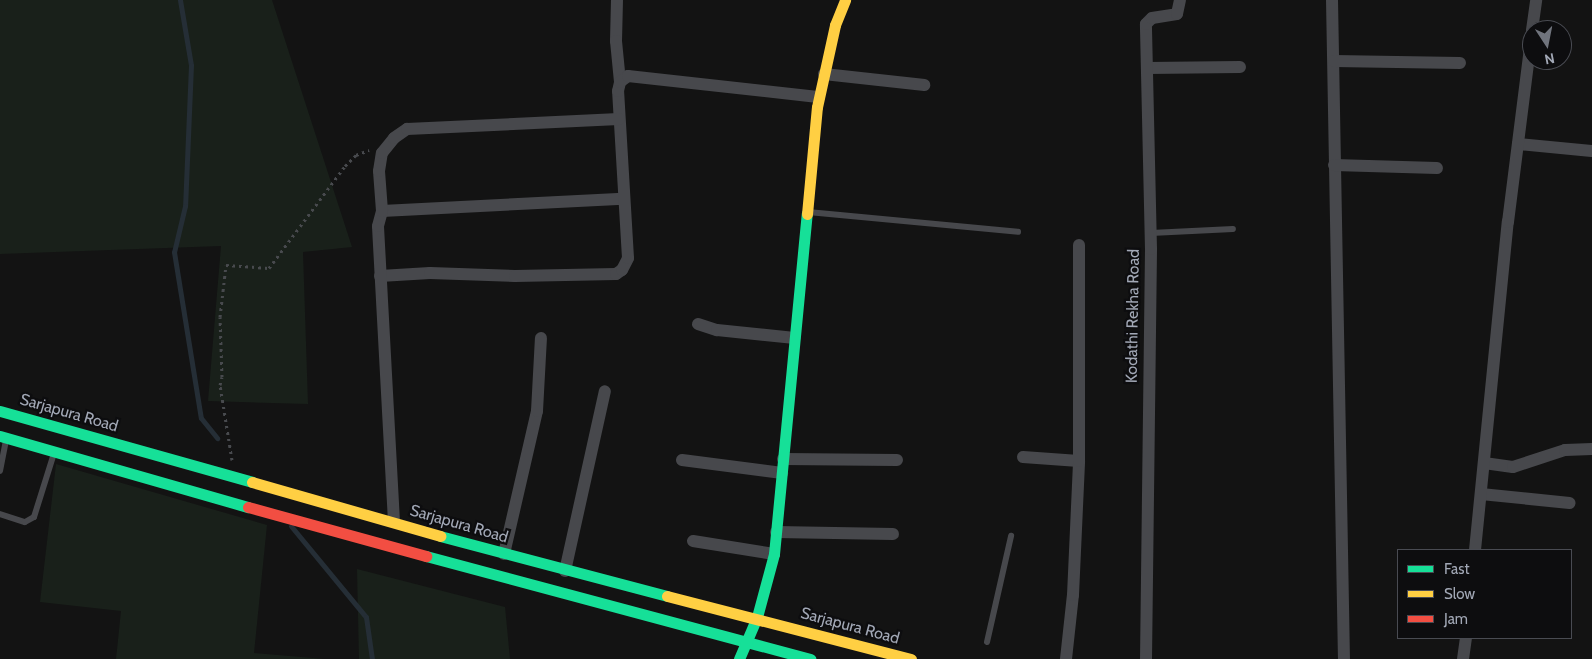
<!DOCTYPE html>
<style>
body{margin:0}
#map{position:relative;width:1592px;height:659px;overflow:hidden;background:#131313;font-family:Cabin,sans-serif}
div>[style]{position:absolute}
.green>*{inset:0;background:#19201a}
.stream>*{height:5px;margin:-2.5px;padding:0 2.5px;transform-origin:2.5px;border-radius:2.5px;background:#252e36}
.path>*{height:3px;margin-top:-1.5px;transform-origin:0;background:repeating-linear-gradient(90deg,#484a4e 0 2.5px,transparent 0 6.5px)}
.lane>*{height:6px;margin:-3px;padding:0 3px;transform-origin:3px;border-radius:3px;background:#47484c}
.street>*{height:12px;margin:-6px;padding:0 6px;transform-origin:6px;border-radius:6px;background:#47484c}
.fast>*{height:11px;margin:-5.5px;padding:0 5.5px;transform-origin:5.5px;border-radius:5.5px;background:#16e098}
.slow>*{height:11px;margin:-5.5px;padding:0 5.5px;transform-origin:5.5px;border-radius:5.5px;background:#ffcf43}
.jam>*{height:11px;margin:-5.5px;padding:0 5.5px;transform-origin:5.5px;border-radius:5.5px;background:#f24e42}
span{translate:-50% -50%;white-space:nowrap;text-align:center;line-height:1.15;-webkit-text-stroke:4.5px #0d0d0f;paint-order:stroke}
.street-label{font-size:16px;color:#a2a8b6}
.legend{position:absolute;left:1397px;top:549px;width:175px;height:90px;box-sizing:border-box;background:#0d0d0f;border:1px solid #494b52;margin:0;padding:6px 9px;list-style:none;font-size:15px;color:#a2a8b6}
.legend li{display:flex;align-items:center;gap:10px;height:25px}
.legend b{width:25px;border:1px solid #494b52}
.north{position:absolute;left:1522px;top:20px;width:50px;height:50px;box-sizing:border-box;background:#0d0d0f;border:1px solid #494b52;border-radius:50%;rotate:169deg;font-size:14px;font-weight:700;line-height:20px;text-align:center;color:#a2a8b6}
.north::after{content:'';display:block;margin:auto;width:18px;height:22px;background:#70747d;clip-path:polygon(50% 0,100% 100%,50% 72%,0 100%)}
</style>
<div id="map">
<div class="green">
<i style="clip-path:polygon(0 0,272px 0,352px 247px,303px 252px,308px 404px,208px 401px,221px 246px,0 254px)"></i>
<i style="clip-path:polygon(56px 464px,267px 525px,254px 653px,325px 659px,116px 659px,121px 611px,40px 602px)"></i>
<i style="clip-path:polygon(357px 569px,505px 607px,510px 659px,359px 659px)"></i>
</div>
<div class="stream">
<i style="left:180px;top:0;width:66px;rotate:80.4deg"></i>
<i style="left:191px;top:65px;width:141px;rotate:92.4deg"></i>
<i style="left:185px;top:206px;width:47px;rotate:103.4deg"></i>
<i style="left:174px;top:252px;width:168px;rotate:80.8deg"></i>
<i style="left:201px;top:418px;width:26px;rotate:51deg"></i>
<i style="left:291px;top:526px;width:118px;rotate:50.5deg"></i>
<i style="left:366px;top:617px;width:42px;rotate:81.9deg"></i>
</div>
<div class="path">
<i style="left:232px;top:460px;width:76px;rotate:-99.1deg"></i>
<i style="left:220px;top:385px;width:8px;rotate:-76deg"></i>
<i style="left:222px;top:377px;width:60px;rotate:-91.9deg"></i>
<i style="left:220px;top:317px;width:52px;rotate:-83.4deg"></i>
<i style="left:226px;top:265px;width:43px;rotate:4deg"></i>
<i style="left:269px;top:268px;width:127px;rotate:-53.3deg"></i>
<i style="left:345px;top:166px;width:16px;rotate:-45deg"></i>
<i style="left:356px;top:155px;width:14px;rotate:-21deg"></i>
</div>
<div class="lane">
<i style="left:808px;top:212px;width:211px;rotate:5.4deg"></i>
<i style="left:1151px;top:233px;width:82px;rotate:-2.8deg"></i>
<i style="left:0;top:471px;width:32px;rotate:-79deg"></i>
<i style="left:0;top:514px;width:26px;rotate:18deg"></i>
<i style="left:25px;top:522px;width:10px;rotate:-29deg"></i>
<i style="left:34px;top:517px;width:67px;rotate:-72.6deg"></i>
<i style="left:987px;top:642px;width:109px;rotate:-77.2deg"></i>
</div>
<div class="street">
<i style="left:617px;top:0;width:41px;rotate:91.4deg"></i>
<i style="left:616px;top:41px;width:41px;rotate:84.4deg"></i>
<i style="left:1332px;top:0;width:659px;rotate:88.96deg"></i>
<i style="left:1532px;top:30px;width:30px;rotate:-82deg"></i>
<i style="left:1334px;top:61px;width:126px;rotate:0.9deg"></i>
<i style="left:1147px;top:68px;width:93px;rotate:-0.6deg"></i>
<i style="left:824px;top:74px;width:101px;rotate:6.3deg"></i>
<i style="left:1518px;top:144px;width:74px;rotate:5.4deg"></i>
<i style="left:1334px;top:165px;width:103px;rotate:1.7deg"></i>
<i style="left:382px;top:211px;width:241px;rotate:-2.9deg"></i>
<i style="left:380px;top:276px;width:50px;rotate:-3.4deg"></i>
<i style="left:430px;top:273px;width:85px;rotate:2deg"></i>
<i style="left:515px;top:276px;width:101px;rotate:-1.1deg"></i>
<i style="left:616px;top:274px;width:7px;rotate:-34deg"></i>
<i style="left:622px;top:270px;width:13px;rotate:-63deg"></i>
<i style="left:628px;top:258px;width:167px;rotate:-93.4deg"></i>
<i style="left:618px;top:91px;width:9px;rotate:-77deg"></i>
<i style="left:620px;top:82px;width:10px;rotate:-37deg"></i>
<i style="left:628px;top:76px;width:191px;rotate:6.3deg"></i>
<i style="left:698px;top:324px;width:20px;rotate:18deg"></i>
<i style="left:717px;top:330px;width:78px;rotate:5.9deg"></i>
<i style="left:1023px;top:457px;width:56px;rotate:4.1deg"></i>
<i style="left:783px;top:459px;width:114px;rotate:0.5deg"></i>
<i style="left:682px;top:460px;width:101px;rotate:7.4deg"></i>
<i style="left:1484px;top:463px;width:29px;rotate:8deg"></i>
<i style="left:1513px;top:467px;width:55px;rotate:-18.1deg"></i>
<i style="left:1565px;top:450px;width:27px;rotate:-2deg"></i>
<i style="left:1481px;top:494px;width:89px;rotate:5.8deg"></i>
<i style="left:394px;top:522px;width:296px;rotate:-93.1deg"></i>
<i style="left:378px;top:226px;width:16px;rotate:-75deg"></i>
<i style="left:382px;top:211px;width:40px;rotate:-94.3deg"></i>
<i style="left:379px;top:171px;width:18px;rotate:-81deg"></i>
<i style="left:382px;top:153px;width:19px;rotate:-51deg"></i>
<i style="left:394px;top:138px;width:16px;rotate:-35deg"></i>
<i style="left:407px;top:129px;width:212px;rotate:-2.7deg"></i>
<i style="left:776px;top:532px;width:117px;rotate:1deg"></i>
<i style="left:693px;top:541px;width:82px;rotate:9.1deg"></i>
<i style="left:1475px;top:550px;width:330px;rotate:-84.3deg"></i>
<i style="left:1508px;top:222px;width:192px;rotate:-82.8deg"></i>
<i style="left:504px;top:554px;width:147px;rotate:-77deg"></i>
<i style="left:537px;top:411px;width:73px;rotate:-86.9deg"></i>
<i style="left:565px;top:571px;width:184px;rotate:-77.5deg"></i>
<i style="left:1066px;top:659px;width:64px;rotate:-83.8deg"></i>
<i style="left:1073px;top:595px;width:134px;rotate:-87.4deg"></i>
<i style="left:1079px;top:461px;width:216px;rotate:-90deg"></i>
<i style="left:1146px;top:659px;width:410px;rotate:-89.3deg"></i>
<i style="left:1151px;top:249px;width:225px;rotate:-91.3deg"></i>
<i style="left:1146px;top:24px;width:8px;rotate:-45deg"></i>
<i style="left:1152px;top:18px;width:25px;rotate:-9deg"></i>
<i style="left:1177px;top:14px;width:14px;rotate:-78deg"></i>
<i style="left:1463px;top:659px;width:21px;rotate:-82deg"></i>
</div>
<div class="fast">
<i style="left:0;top:411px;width:262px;rotate:15.7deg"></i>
<i style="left:0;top:436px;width:258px;rotate:16deg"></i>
<i style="left:440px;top:536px;width:235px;rotate:14.8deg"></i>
<i style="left:426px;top:556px;width:398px;rotate:15deg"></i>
<i style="left:739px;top:659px;width:46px;rotate:-66.8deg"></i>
<i style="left:757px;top:617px;width:65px;rotate:-74.9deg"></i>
<i style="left:774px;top:554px;width:342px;rotate:-84.5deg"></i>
</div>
<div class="slow">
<i style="left:807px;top:214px;width:107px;rotate:-84.7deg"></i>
<i style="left:817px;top:107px;width:84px;rotate:-77.6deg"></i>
<i style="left:835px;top:25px;width:27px;rotate:-68deg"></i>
<i style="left:252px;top:482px;width:196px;rotate:16deg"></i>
<i style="left:667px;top:596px;width:252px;rotate:14.5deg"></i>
</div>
<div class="jam">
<i style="left:248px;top:507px;width:185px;rotate:15.4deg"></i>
</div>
<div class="street-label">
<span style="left:1133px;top:316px;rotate:-89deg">Kodathi Rekha Road</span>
<span style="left:69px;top:413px;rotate:16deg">Sarjapura Road</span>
<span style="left:459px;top:524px;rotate:16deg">Sarjapura Road</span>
<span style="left:850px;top:626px;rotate:15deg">Sarjapura Road</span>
</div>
<ul class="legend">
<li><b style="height:6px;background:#16e098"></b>Fast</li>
<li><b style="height:6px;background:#ffcf43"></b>Slow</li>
<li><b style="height:6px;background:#f24e42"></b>Jam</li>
</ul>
<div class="north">N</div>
</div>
